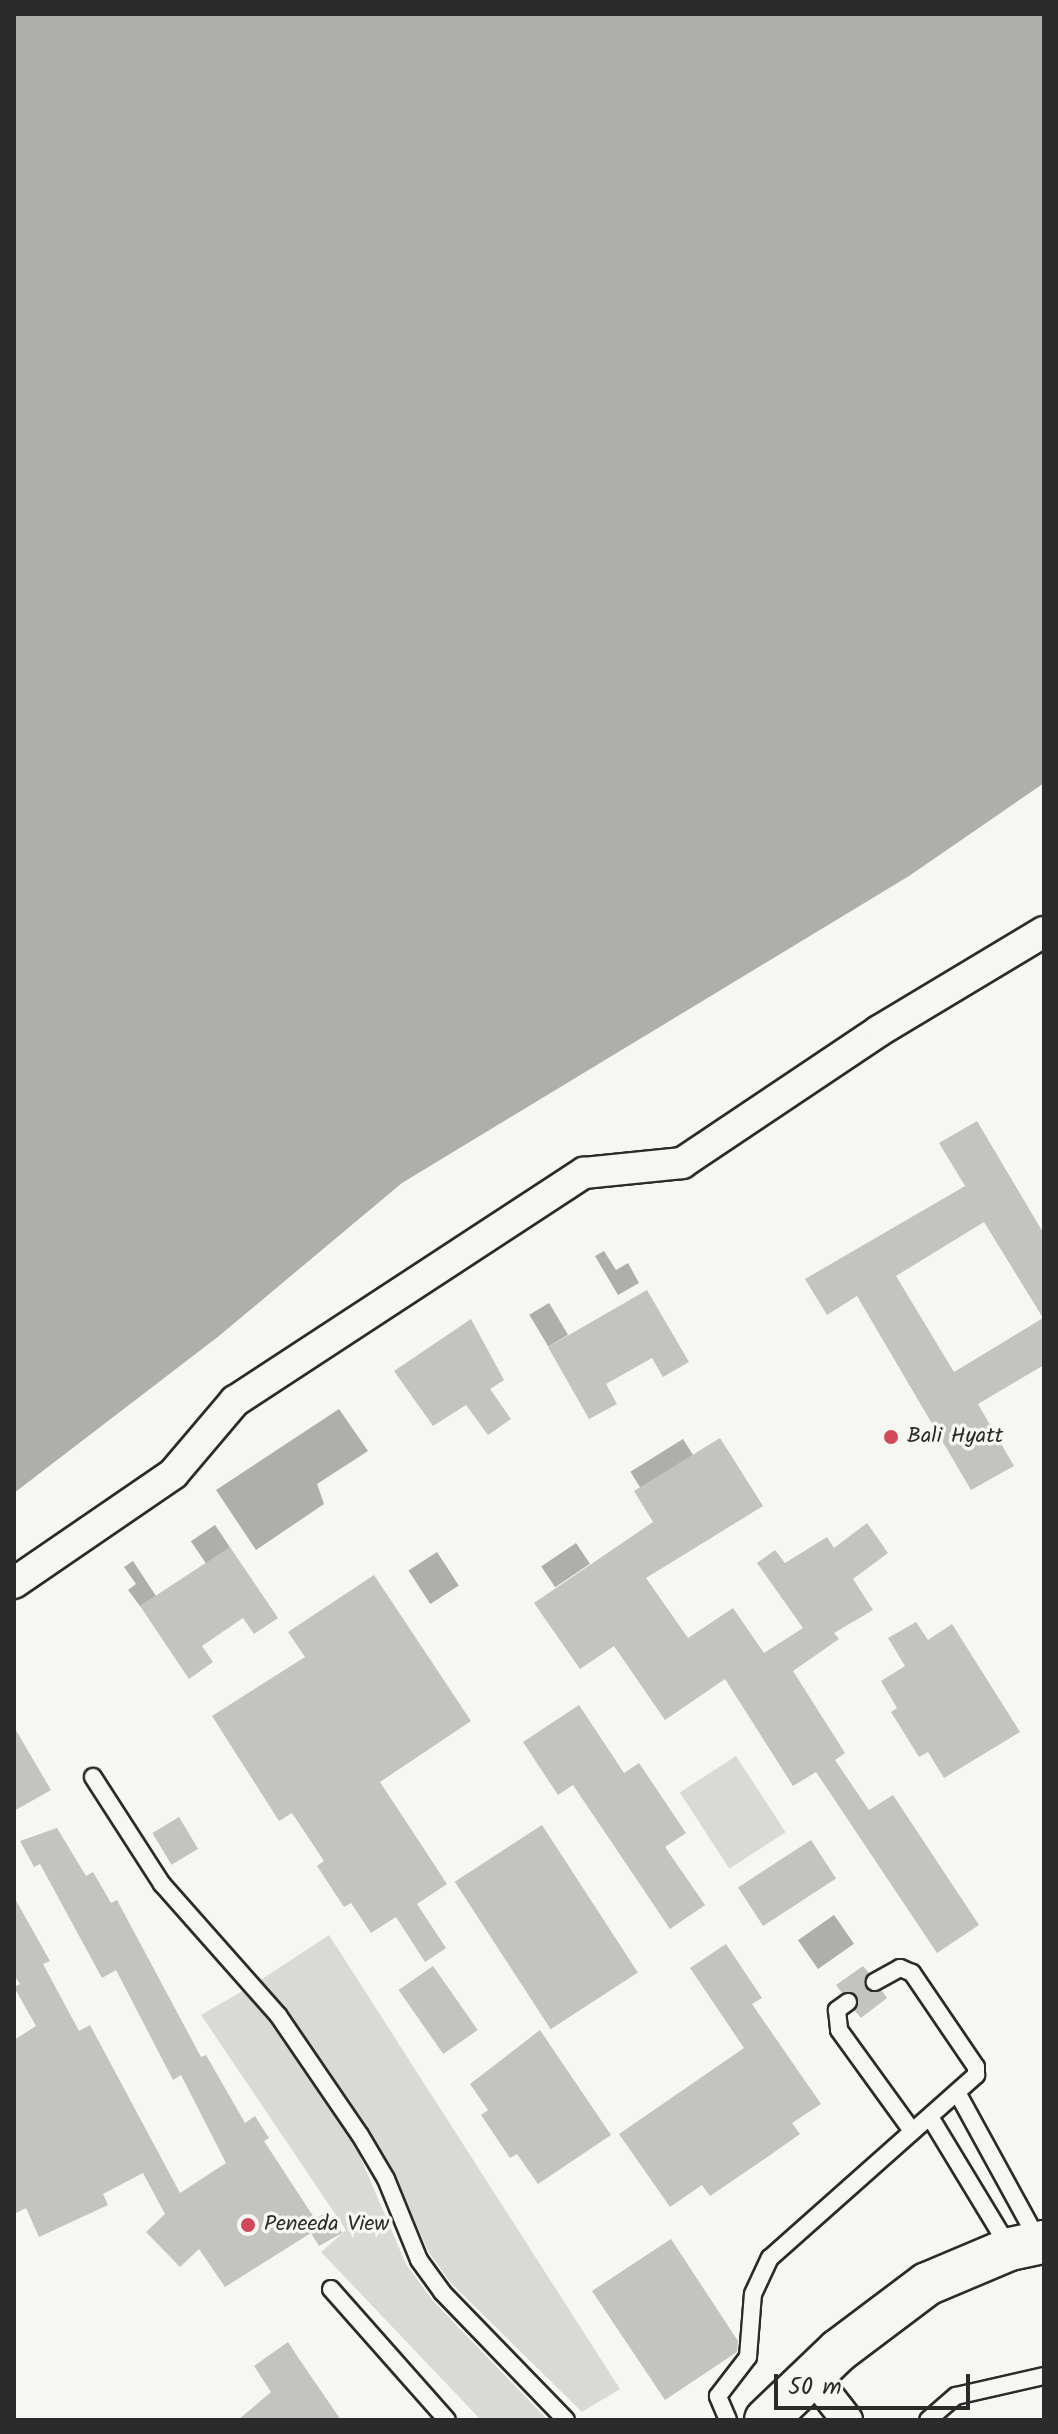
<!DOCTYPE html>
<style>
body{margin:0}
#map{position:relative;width:1058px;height:2434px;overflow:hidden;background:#f6f6f2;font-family:Kalam,sans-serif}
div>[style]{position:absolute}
.green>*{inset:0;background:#d9d9d5;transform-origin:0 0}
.water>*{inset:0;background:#aeaeab;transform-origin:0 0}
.building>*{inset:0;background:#c3c3c0;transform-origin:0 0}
.roads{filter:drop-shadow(2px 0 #2b2b2b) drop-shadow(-2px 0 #2b2b2b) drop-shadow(0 2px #2b2b2b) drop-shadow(0 -2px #2b2b2b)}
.lane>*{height:16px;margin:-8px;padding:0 8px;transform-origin:8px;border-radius:8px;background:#f6f6f2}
.street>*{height:30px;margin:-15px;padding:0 15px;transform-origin:15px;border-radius:15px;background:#f6f6f2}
.secondary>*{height:42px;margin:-21px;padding:0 21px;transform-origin:21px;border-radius:21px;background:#f6f6f2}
.dots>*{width:22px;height:22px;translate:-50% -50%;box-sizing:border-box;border:4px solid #f6f6f2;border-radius:50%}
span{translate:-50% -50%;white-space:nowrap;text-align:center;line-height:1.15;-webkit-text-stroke:7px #f6f6f2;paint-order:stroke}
.poi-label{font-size:22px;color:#2b2b2b}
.left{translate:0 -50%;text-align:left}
.frame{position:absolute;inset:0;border:16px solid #2b2b2b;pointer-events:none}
.scale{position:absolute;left:774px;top:2374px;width:196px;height:36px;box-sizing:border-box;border:4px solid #2b2b2b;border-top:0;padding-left:10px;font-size:24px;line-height:28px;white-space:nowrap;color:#2b2b2b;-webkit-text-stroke:6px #f6f6f2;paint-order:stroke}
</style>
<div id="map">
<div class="green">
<i style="left:736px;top:1756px;width:91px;height:67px;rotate:57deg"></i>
<i style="clip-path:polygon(329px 1935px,620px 2389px,582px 2412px,451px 2283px,429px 2253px,394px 2175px,368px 2134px,256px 1983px)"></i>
<i style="clip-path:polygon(246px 1989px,314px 2077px,352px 2138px,406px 2264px,433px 2301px,548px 2420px,481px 2420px,321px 2252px,346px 2230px,201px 2015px)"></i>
</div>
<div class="water">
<i style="clip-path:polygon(14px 14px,1044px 14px,1044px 783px,909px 876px,402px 1183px,219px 1336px,14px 1493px)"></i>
<i style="clip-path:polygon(604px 1251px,616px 1270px,628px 1263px,639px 1283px,618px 1295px,595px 1256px)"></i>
<i style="left:549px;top:1303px;width:37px;height:23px;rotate:59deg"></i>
<i style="clip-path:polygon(339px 1409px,368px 1451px,317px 1484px,324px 1504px,256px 1550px,216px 1490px)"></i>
<i style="left:683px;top:1439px;width:19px;height:62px;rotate:58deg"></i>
<i style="left:215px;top:1525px;width:27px;height:29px;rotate:56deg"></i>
<i style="left:576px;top:1543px;width:25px;height:42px;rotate:56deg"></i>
<i style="left:437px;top:1552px;width:40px;height:34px;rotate:57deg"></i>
<i style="clip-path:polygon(133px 1561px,156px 1596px,140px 1606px,128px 1590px,136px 1584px,124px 1567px)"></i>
<i style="left:834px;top:1915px;width:35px;height:44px;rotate:55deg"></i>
</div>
<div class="building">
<i style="clip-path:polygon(evenodd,977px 1121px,1044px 1234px,1044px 1365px,978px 1404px,1014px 1466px,971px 1490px,857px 1296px,827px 1315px,805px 1279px,965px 1186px,939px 1143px,977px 1121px,984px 1222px,1043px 1318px,954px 1372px,896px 1276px,984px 1222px)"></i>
<i style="clip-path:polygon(647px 1290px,689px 1362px,663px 1377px,652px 1358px,606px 1384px,617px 1404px,589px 1419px,548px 1347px)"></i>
<i style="clip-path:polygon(471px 1319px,504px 1380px,490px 1389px,511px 1419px,488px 1435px,466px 1405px,433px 1426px,394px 1371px)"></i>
<i style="clip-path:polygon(720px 1438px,763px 1506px,646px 1578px,688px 1638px,733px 1608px,764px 1653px,803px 1628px,757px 1563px,775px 1550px,785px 1563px,827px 1537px,834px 1548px,867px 1523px,888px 1553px,853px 1579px,873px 1610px,834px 1633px,839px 1639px,793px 1671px,845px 1753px,835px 1760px,869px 1810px,893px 1795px,979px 1925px,937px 1953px,816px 1772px,793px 1786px,725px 1679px,665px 1720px,614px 1646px,580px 1669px,534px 1603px,653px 1522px,634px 1491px)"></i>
<i style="clip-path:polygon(230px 1547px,278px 1618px,254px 1634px,243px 1618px,202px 1646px,213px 1662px,189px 1679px,140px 1606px)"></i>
<i style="clip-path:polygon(374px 1575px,471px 1721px,380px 1782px,447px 1884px,417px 1904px,446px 1948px,425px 1962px,396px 1917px,371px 1933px,351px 1903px,344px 1907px,317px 1866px,324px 1861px,292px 1813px,279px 1821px,212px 1716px,305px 1657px,288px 1632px)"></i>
<i style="clip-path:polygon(916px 1622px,928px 1640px,952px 1624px,1020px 1732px,944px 1778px,928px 1752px,919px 1757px,891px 1712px,897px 1708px,881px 1681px,905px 1666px,888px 1638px)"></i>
<i style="clip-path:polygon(579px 1705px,624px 1773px,639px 1763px,686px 1833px,665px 1847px,705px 1905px,670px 1929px,573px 1785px,558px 1795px,523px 1742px)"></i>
<i style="clip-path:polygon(14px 1727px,51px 1790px,14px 1811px)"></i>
<i style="left:179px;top:1817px;width:37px;height:31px;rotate:59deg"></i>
<i style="left:542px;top:1825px;width:176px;height:104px;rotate:57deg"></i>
<i style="clip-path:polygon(57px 1828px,86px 1876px,93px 1872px,111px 1903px,117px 1900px,201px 2057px,206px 2055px,245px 2123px,255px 2116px,269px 2138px,264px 2141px,315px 2219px,329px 2211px,342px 2233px,319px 2246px,311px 2233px,225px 2287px,199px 2249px,180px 2267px,146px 2232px,165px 2214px,143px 2173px,103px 2194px,108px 2205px,39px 2237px,26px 2208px,14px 2214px,14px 2040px,36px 2026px,14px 1987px,20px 1984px,14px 1975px,14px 1897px,50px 1961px,43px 1964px,79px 2031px,90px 2025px,180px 2193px,226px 2163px,181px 2075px,173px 2080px,116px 1970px,102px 1978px,40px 1864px,34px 1867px,20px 1841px)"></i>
<i style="left:811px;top:1840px;width:46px;height:87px;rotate:57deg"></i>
<i style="clip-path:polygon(726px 1944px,762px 1998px,752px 2004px,821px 2104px,792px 2123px,800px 2134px,766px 2158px,710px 2196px,702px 2185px,670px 2207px,619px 2134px,744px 2048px,690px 1968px)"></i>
<i style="left:433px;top:1966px;width:78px;height:42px;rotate:55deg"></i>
<i style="clip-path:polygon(863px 1966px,869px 1973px,866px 1988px,882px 1991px,887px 1998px,861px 2018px,855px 2011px,856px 1995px,842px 1993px,836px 1985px)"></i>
<i style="clip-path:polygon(540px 2030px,611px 2135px,538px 2184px,517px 2154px,510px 2158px,481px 2115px,488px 2110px,470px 2084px)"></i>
<i style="clip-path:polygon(671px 2239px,738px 2341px,737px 2352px,665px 2400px,592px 2291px)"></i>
<i style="clip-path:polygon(288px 2342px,299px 2359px,341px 2420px,238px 2420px,271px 2392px,254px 2366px)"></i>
</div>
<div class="roads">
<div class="lane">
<i style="left:93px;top:1777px;width:127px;rotate:57.2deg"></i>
<i style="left:162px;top:1884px;width:175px;rotate:48.5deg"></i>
<i style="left:278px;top:2015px;width:145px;rotate:55.7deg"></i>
<i style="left:360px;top:2135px;width:51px;rotate:59.4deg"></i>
<i style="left:386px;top:2179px;width:87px;rotate:67.8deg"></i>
<i style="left:419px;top:2260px;width:39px;rotate:54deg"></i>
<i style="left:442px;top:2292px;width:178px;rotate:45.9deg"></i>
<i style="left:848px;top:2002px;width:14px;rotate:144deg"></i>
<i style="left:837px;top:2010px;width:20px;rotate:84deg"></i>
<i style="left:839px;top:2030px;width:125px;rotate:54.1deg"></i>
<i style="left:958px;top:2094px;width:169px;rotate:61.3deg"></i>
<i style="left:930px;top:2117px;width:154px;rotate:58.8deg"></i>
<i style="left:331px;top:2289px;width:175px;rotate:48.5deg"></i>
<i style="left:728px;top:2420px;width:26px;rotate:-113deg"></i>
<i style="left:718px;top:2396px;width:49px;rotate:-52.4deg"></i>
<i style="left:748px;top:2357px;width:63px;rotate:-85.5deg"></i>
<i style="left:753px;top:2294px;width:40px;rotate:-65deg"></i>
<i style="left:770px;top:2258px;width:276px;rotate:-41.6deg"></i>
<i style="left:976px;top:2075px;width:8px;rotate:-90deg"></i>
<i style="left:976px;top:2067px;width:114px;rotate:-124.2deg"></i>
<i style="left:912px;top:1973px;width:13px;rotate:-157deg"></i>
<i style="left:900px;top:1968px;width:29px;rotate:151deg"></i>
<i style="left:928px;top:2420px;width:37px;rotate:-41deg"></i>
<i style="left:956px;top:2396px;width:90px;rotate:-12.8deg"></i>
</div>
<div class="street">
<i style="left:14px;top:1583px;width:193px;rotate:-34.4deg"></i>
<i style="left:173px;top:1474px;width:96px;rotate:-49.7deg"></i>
<i style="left:235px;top:1401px;width:417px;rotate:-33.2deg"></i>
<i style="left:584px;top:1173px;width:99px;rotate:-5.8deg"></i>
<i style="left:682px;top:1163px;width:237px;rotate:-33.8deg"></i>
<i style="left:879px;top:1031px;width:192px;rotate:-31deg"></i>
<i style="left:812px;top:2375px;width:57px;rotate:52.1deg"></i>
</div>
<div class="secondary">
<i style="left:766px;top:2420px;width:100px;rotate:-43.8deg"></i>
<i style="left:838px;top:2351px;width:111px;rotate:-37deg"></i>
<i style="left:927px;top:2284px;width:90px;rotate:-22.9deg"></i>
<i style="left:1010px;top:2249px;width:35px;rotate:-12deg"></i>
</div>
</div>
<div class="dots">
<i style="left:891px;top:1437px;background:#d1495b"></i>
<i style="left:248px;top:2225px;background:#d1495b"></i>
</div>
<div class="poi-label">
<span class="left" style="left:907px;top:1437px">Bali Hyatt</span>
<span class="left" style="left:264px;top:2225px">Peneeda View</span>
</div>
<div class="frame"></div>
<div class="scale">50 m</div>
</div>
